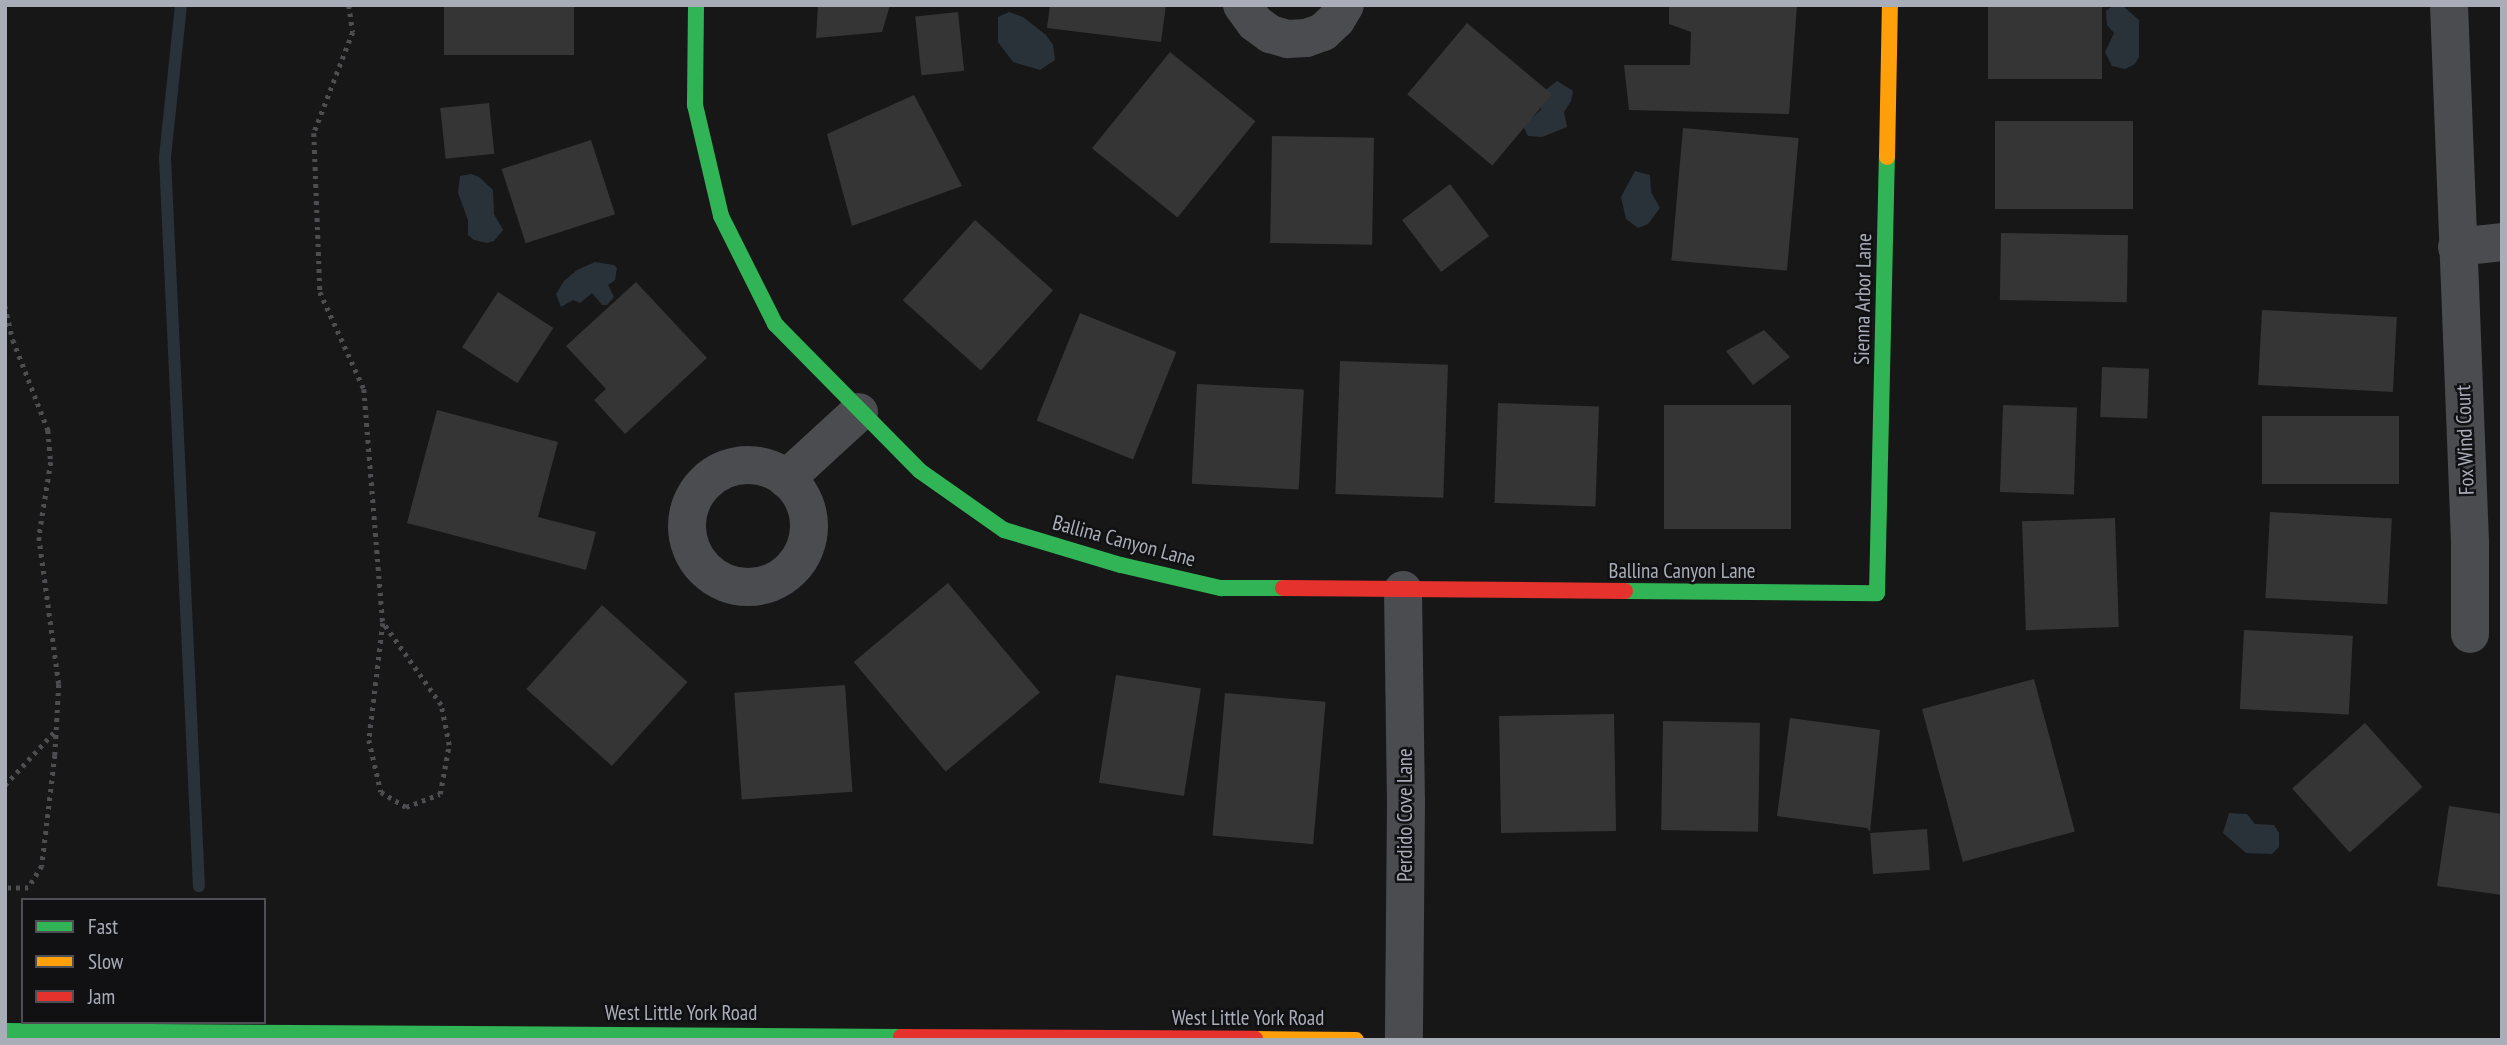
<!DOCTYPE html>
<style>
body{margin:0}
#map{position:relative;width:2507px;height:1045px;overflow:hidden;background:#171717;font-family:"PT Sans Narrow",sans-serif}
div>[style]{position:absolute}
.water>*{inset:0;background:#2a3239}
.stream>*{height:12px;margin:-6px;padding:0 6px;transform-origin:6px;border-radius:6px;background:#2a3239}
.building>*{inset:0;background:#353536;transform-origin:0 0}
.path>*{height:4.5px;margin-top:-2.25px;transform-origin:0;background:repeating-linear-gradient(90deg,#4d4e52 0 3.5px,transparent 0 8.5px)}
.street>*{height:38px;margin:-19px;padding:0 19px;transform-origin:19px;border-radius:19px;background:#4b4c50}
.street>.ring{margin:-19px;padding:0;box-sizing:content-box;background:none;border:38px solid #4b4c50;border-radius:50%}
.fast>*{height:16px;margin:-8px;padding:0 8px;transform-origin:8px;border-radius:8px;background:#30b455}
.slow>*{height:16px;margin:-8px;padding:0 8px;transform-origin:8px;border-radius:8px;background:#ff9f0a}
.jam>*{height:16px;margin:-8px;padding:0 8px;transform-origin:8px;border-radius:8px;background:#e5322d}
span{translate:-50% -50%;white-space:nowrap;text-align:center;line-height:1.15;-webkit-text-stroke:5px #111113;paint-order:stroke}
.street-label{font-size:21px;color:#a8adb8}
.frame{position:absolute;inset:0;border:7px solid #a8adb8;pointer-events:none}
.legend{position:absolute;left:21px;top:898px;width:245px;height:126px;box-sizing:border-box;background:#111113;border:2px solid #4d4f55;margin:0;padding:9px 12px;list-style:none;font-size:21px;color:#a8adb8}
.legend li{display:flex;align-items:center;gap:14px;height:35px}
.legend b{width:35px;border:2px solid #4d4f55}
</style>
<div id="map">
<div class="water">
<i style="clip-path:polygon(2113px 6px,2123px 6px,2139px 20px,2139px 57px,2135px 64px,2125px 69px,2112px 66px,2105px 52px,2114px 33px,2107px 25px,2106px 11px)"></i>
<i style="clip-path:polygon(1009px 12px,1023px 17px,1046px 35px,1053px 45px,1055px 60px,1040px 70px,1013px 62px,998px 42px,998px 17px)"></i>
<i style="clip-path:polygon(1557px 81px,1573px 91px,1571px 101px,1564px 112px,1567px 127px,1542px 137px,1528px 136px,1523px 126px,1541px 110px,1543px 92px)"></i>
<i style="clip-path:polygon(1635px 171px,1650px 175px,1651px 192px,1660px 208px,1648px 224px,1638px 228px,1626px 219px,1621px 197px)"></i>
<i style="clip-path:polygon(471px 174px,479px 177px,493px 190px,494px 214px,503px 230px,494px 241px,487px 243px,474px 240px,468px 235px,468px 220px,458px 193px,460px 176px)"></i>
<i style="clip-path:polygon(595px 262px,614px 265px,617px 268px,615px 280px,608px 285px,614px 297px,607px 305px,602px 305px,592px 293px,580px 303px,573px 300px,561px 307px,556px 294px,564px 281px,577px 270px)"></i>
<i style="clip-path:polygon(2229px 813px,2247px 814px,2255px 824px,2274px 825px,2279px 833px,2279px 847px,2272px 854px,2246px 853px,2223px 833px)"></i>
</div>
<div class="stream">
<i style="left:181px;top:5px;width:154px;rotate:96deg"></i>
<i style="left:165px;top:158px;width:729px;rotate:87.33deg"></i>
</div>
<div class="building">
<i style="left:444px;top:5px;width:130px;height:50px"></i>
<i style="clip-path:polygon(818px 5px,890px 5px,882px 32px,816px 38px)"></i>
<i style="clip-path:polygon(1050px 5px,1166px 5px,1161px 42px,1047px 28px)"></i>
<i style="clip-path:polygon(1669px 5px,1797px 5px,1789px 114px,1629px 110px,1624px 65px,1690px 65px,1691px 32px,1669px 24px)"></i>
<i style="left:1988px;top:5px;width:114px;height:74px"></i>
<i style="left:958px;top:12px;width:59px;height:43px;rotate:84deg"></i>
<i style="left:1467px;top:23px;width:111px;height:93px;rotate:40deg"></i>
<i style="left:1170px;top:52px;width:110px;height:124px;rotate:39deg"></i>
<i style="clip-path:polygon(914px 95px,962px 186px,852px 226px,827px 134px)"></i>
<i style="left:489px;top:103px;width:51px;height:49px;rotate:84deg"></i>
<i style="left:1995px;top:121px;width:138px;height:88px"></i>
<i style="left:1683px;top:128px;width:116px;height:133px;rotate:5deg"></i>
<i style="left:1272px;top:136px;width:102px;height:107px;rotate:1deg"></i>
<i style="left:591px;top:140px;width:78px;height:94px;rotate:72deg"></i>
<i style="left:1450px;top:184px;width:65px;height:60px;rotate:53deg"></i>
<i style="left:975px;top:220px;width:105px;height:108px;rotate:42deg"></i>
<i style="left:2001px;top:233px;width:127px;height:67px;rotate:1deg"></i>
<i style="clip-path:polygon(636px 282px,707px 358px,625px 434px,594px 400px,606px 389px,566px 346px)"></i>
<i style="left:498px;top:292px;width:66px;height:66px;rotate:33deg"></i>
<i style="left:2262px;top:310px;width:135px;height:75px;rotate:3deg"></i>
<i style="left:1080px;top:313px;width:104px;height:116px;rotate:22deg"></i>
<i style="clip-path:polygon(1764px 330px,1790px 357px,1753px 385px,1726px 351px)"></i>
<i style="left:1340px;top:361px;width:108px;height:133px;rotate:2deg"></i>
<i style="left:2102px;top:367px;width:47px;height:50px;rotate:2deg"></i>
<i style="left:1197px;top:384px;width:107px;height:100px;rotate:3deg"></i>
<i style="left:1498px;top:403px;width:101px;height:100px;rotate:2deg"></i>
<i style="left:1664px;top:405px;width:127px;height:124px"></i>
<i style="left:2003px;top:405px;width:74px;height:87px;rotate:2deg"></i>
<i style="clip-path:polygon(437px 410px,558px 442px,538px 517px,596px 532px,586px 570px,407px 523px)"></i>
<i style="left:2262px;top:416px;width:137px;height:68px"></i>
<i style="left:2270px;top:512px;width:122px;height:86px;rotate:3deg"></i>
<i style="left:2115px;top:518px;width:109px;height:93px;rotate:88deg"></i>
<i style="left:948px;top:583px;width:143px;height:123px;rotate:50deg"></i>
<i style="left:602px;top:605px;width:115px;height:113px;rotate:42deg"></i>
<i style="left:2244px;top:630px;width:109px;height:79px;rotate:3deg"></i>
<i style="left:1116px;top:675px;width:86px;height:109px;rotate:9deg"></i>
<i style="left:2034px;top:679px;width:158px;height:116px;rotate:75deg"></i>
<i style="left:845px;top:685px;width:107px;height:111px;rotate:86deg"></i>
<i style="left:1225px;top:693px;width:101px;height:143px;rotate:5deg"></i>
<i style="left:1614px;top:714px;width:117px;height:115px;rotate:89deg"></i>
<i style="clip-path:polygon(1790px 718px,1880px 730px,1870px 832px,1867px 828px,1777px 816px)"></i>
<i style="left:1663px;top:721px;width:97px;height:109px;rotate:1deg"></i>
<i style="left:2365px;top:723px;width:86px;height:98px;rotate:48deg"></i>
<i style="clip-path:polygon(2449px 806px,2502px 814px,2502px 895px,2437px 886px)"></i>
<i style="left:1927px;top:829px;width:41px;height:57px;rotate:86deg"></i>
</div>
<div class="path">
<i style="left:349px;top:5px;width:27px;rotate:82deg"></i>
<i style="left:353px;top:32px;width:108px;rotate:111.1deg"></i>
<i style="left:314px;top:133px;width:159px;rotate:87.8deg"></i>
<i style="left:320px;top:292px;width:107px;rotate:65.6deg"></i>
<i style="left:364px;top:389px;width:235px;rotate:85.4deg"></i>
<i style="left:383px;top:623px;width:118px;rotate:96.8deg"></i>
<i style="left:369px;top:740px;width:53px;rotate:77deg"></i>
<i style="left:381px;top:792px;width:29px;rotate:31deg"></i>
<i style="left:406px;top:807px;width:36px;rotate:-21deg"></i>
<i style="left:440px;top:794px;width:50px;rotate:-79.6deg"></i>
<i style="left:449px;top:745px;width:41px;rotate:-101.3deg"></i>
<i style="left:441px;top:705px;width:100px;rotate:-125.3deg"></i>
<i style="left:5px;top:306px;width:35px;rotate:77deg"></i>
<i style="left:13px;top:340px;width:97px;rotate:68.7deg"></i>
<i style="left:48px;top:430px;width:32px;rotate:85deg"></i>
<i style="left:51px;top:462px;width:76px;rotate:99.1deg"></i>
<i style="left:39px;top:537px;width:148px;rotate:82.3deg"></i>
<i style="left:59px;top:684px;width:71px;rotate:93.2deg"></i>
<i style="left:55px;top:755px;width:112px;rotate:96.7deg"></i>
<i style="left:42px;top:866px;width:26px;rotate:122deg"></i>
<i style="left:28px;top:888px;width:23px;rotate:180deg"></i>
<i style="left:5px;top:785px;width:74px;rotate:-47.2deg"></i>
</div>
<div class="street">
<i style="left:1242px;top:5px;width:22px;rotate:54deg"></i>
<i style="left:1255px;top:23px;width:19px;rotate:36deg"></i>
<i style="left:1270px;top:34px;width:19px;rotate:16deg"></i>
<i style="left:1288px;top:39px;width:18px;rotate:-3deg"></i>
<i style="left:1306px;top:38px;width:18px;rotate:-19deg"></i>
<i style="left:1323px;top:32px;width:18px;rotate:-43deg"></i>
<i style="left:1336px;top:20px;width:17px;rotate:-59deg"></i>
<i style="left:2449px;top:5px;width:538px;rotate:87.76deg"></i>
<i style="left:2470px;top:543px;width:91px;rotate:90deg"></i>
<i style="left:2457px;top:247px;width:45px;rotate:-6.3deg"></i>
<i class="ring" style="left:687px;top:465px;width:84px;height:84px"></i>
<i style="left:786px;top:479px;width:99px;rotate:-42.5deg"></i>
<i style="left:1403px;top:590px;width:211px;rotate:89.2deg"></i>
<i style="left:1406px;top:801px;width:239px;rotate:90.5deg"></i>
</div>
<div class="fast">
<i style="left:696px;top:5px;width:100px;rotate:90.6deg"></i>
<i style="left:695px;top:105px;width:114px;rotate:76.8deg"></i>
<i style="left:721px;top:216px;width:121px;rotate:63.4deg"></i>
<i style="left:775px;top:324px;width:206px;rotate:45.4deg"></i>
<i style="left:920px;top:471px;width:103px;rotate:35.1deg"></i>
<i style="left:1004px;top:530px;width:122px;rotate:16.7deg"></i>
<i style="left:1121px;top:565px;width:103px;rotate:13deg"></i>
<i style="left:1221px;top:588px;width:62px"></i>
<i style="left:1625px;top:591px;width:252px;rotate:0.5deg"></i>
<i style="left:1877px;top:593px;width:436px;rotate:-88.7deg"></i>
<i style="left:5px;top:1031px;width:896px;rotate:0.38deg"></i>
</div>
<div class="slow">
<i style="left:1887px;top:157px;width:152px;rotate:-88.9deg"></i>
<i style="left:1255px;top:1039px;width:101px;rotate:0.6deg"></i>
</div>
<div class="jam">
<i style="left:1283px;top:588px;width:342px;rotate:0.5deg"></i>
<i style="left:901px;top:1037px;width:354px;rotate:0.3deg"></i>
</div>
<div class="street-label">
<span style="left:1863px;top:299px;rotate:-89deg">Sienna Arbor Lane</span>
<span style="left:2465px;top:440px;rotate:-92deg">Fox Wind Court</span>
<span style="left:1124px;top:541px;rotate:15deg">Ballina Canyon Lane</span>
<span style="left:1682px;top:571px">Ballina Canyon Lane</span>
<span style="left:1405px;top:815px;rotate:-90deg">Perdido Cove Lane</span>
<span style="left:681px;top:1013px">West Little York Road</span>
<span style="left:1248px;top:1018px">West Little York Road</span>
</div>
<div class="frame"></div>
<ul class="legend">
<li><b style="height:9px;background:#30b455"></b>Fast</li>
<li><b style="height:9px;background:#ff9f0a"></b>Slow</li>
<li><b style="height:9px;background:#e5322d"></b>Jam</li>
</ul>
</div>
